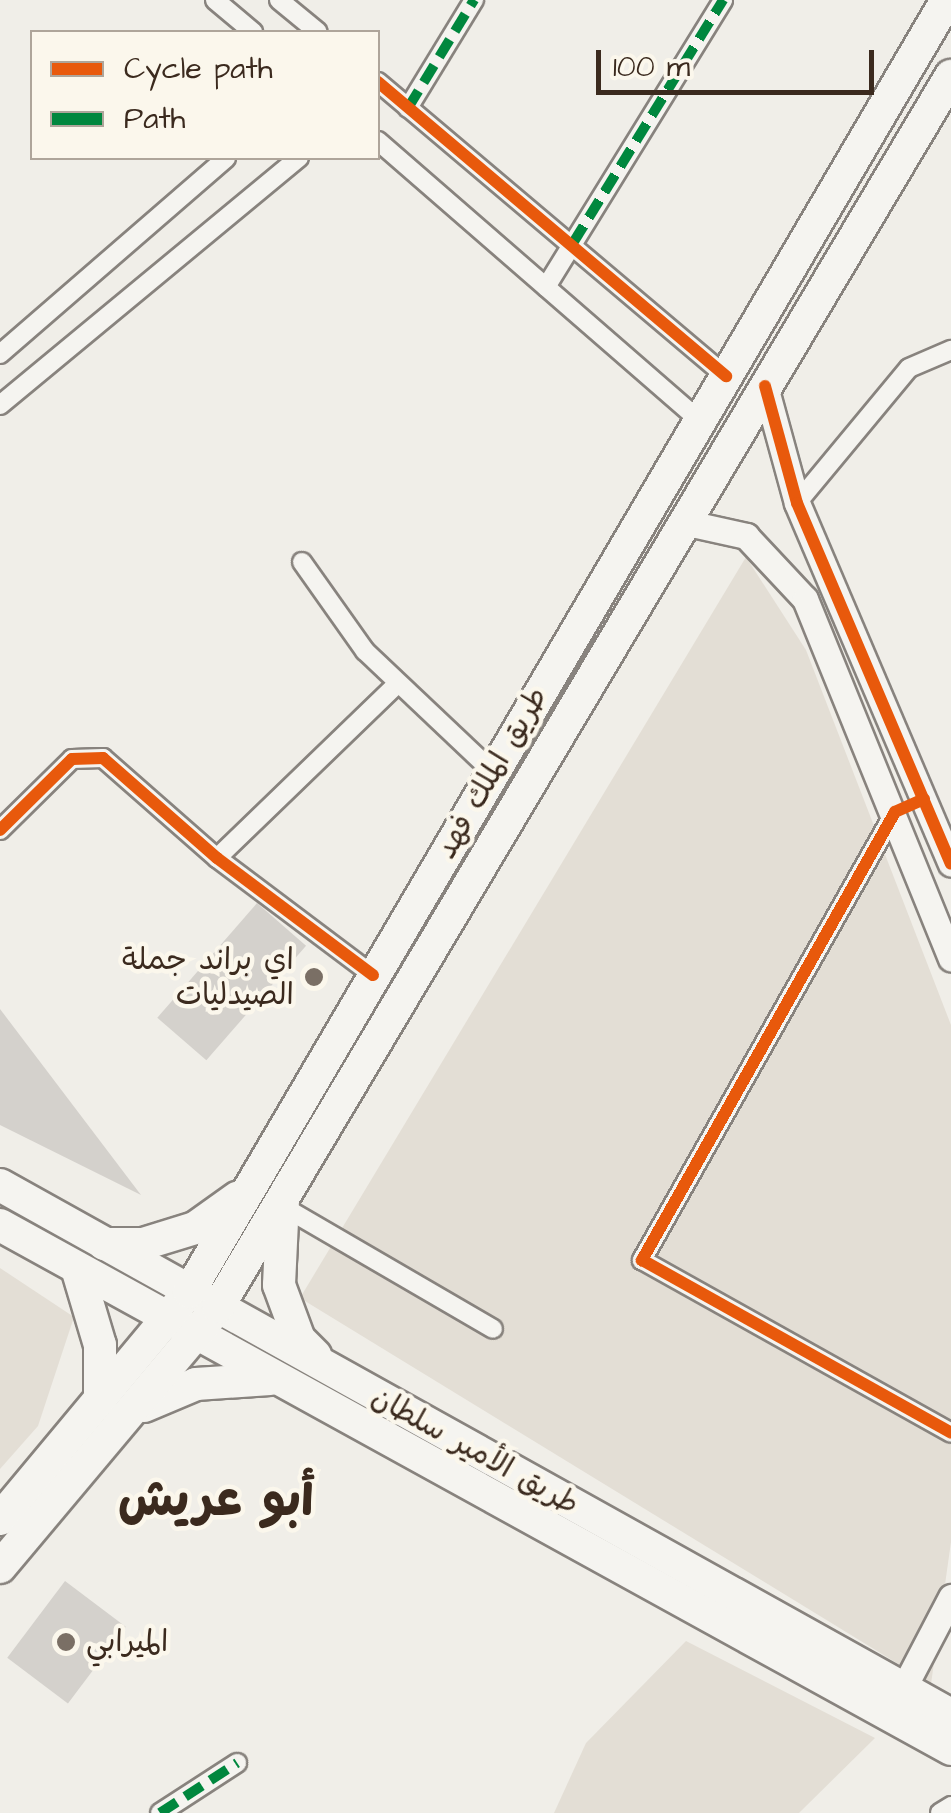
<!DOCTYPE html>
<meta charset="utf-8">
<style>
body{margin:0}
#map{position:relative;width:951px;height:1813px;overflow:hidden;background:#f0eee8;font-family:"Architects Daughter","Playpen Sans Arabic",sans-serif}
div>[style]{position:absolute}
.built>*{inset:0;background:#e3ded5}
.building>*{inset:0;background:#d4d1cc;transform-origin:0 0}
.roads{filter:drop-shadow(2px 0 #88837e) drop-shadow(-2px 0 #88837e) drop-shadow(0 2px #88837e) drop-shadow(0 -2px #88837e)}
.street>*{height:18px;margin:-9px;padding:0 9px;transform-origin:9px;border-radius:9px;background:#f5f4f0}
.secondary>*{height:25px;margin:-12.5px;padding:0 12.5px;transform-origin:12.5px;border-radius:12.5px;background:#f5f4f0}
.highway>*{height:32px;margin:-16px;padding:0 16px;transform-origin:16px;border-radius:16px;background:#f5f4f0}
.quiet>*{height:10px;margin-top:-5px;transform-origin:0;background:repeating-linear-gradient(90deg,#00873e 0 20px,transparent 0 30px)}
.cycleway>*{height:12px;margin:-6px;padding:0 6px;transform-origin:6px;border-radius:6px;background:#e8590c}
.dots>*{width:28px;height:28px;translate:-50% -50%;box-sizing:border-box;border:5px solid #fbf7ec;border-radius:50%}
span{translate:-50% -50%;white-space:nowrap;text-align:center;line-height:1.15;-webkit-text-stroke:9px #fbf7ec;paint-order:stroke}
.street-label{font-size:30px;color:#3b2a1e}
.poi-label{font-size:30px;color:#3b2a1e}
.right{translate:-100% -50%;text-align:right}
.left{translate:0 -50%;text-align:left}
.town-label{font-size:50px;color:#3b2a1e;font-weight:700}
.legend{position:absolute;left:30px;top:30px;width:350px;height:130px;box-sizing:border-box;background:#fbf7ec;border:2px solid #aea59a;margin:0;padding:12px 18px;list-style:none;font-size:30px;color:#3b2a1e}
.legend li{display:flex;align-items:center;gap:20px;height:50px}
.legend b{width:50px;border:2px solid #aea59a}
.scale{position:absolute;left:596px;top:50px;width:278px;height:45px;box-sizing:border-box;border:5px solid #3b2a1e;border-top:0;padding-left:12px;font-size:30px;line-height:35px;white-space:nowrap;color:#3b2a1e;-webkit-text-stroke:8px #fbf7ec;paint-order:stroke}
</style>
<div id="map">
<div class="built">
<i style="clip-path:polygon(746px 557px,806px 650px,951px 1025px,951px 1542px,931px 1684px,300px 1298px)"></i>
<i style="clip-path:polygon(0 1268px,74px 1317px,38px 1426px,0 1469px)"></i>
<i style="clip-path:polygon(686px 1641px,875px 1738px,799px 1813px,554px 1813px,586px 1743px)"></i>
</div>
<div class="building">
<i style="left:257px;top:903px;width:65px;height:152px;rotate:41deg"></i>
<i style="clip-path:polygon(0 1009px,141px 1195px,0 1125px)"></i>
<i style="left:65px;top:1581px;width:76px;height:96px;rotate:37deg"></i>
</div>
<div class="roads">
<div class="street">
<i style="left:215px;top:0;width:50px;rotate:40.1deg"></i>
<i style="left:279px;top:0;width:50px;rotate:39.4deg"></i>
<i style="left:378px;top:82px;width:456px;rotate:40.2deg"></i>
<i style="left:408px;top:108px;width:127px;rotate:-58.6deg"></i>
<i style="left:378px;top:141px;width:425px;rotate:41deg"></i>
<i style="left:546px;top:287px;width:337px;rotate:-58.3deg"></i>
<i style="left:0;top:354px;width:299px;rotate:-40.9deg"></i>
<i style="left:0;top:405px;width:388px;rotate:-39.6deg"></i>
<i style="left:797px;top:503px;width:175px;rotate:-50.3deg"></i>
<i style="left:909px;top:368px;width:46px;rotate:-23.2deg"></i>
<i style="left:302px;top:562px;width:109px;rotate:54.7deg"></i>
<i style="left:365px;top:651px;width:176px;rotate:43.4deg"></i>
<i style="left:895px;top:812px;width:515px;rotate:119.45deg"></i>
<i style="left:642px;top:1260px;width:354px;rotate:29.2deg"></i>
<i style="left:0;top:830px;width:101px;rotate:-44.6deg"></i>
<i style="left:72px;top:759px;width:31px;rotate:-2deg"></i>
<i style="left:103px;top:758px;width:152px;rotate:41.3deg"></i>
<i style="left:217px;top:858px;width:195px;rotate:36.9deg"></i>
<i style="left:217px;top:858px;width:249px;rotate:-44deg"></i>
<i style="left:282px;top:1206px;width:244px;rotate:30.2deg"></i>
<i style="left:160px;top:1813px;width:92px;rotate:-33deg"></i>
<i style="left:940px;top:1813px;width:13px;rotate:-32deg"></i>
</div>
<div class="secondary">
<i style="left:765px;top:386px;width:121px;rotate:74.7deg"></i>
<i style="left:797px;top:503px;width:392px;rotate:66.9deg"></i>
<i style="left:683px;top:522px;width:65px;rotate:12.5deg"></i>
<i style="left:746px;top:536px;width:86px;rotate:46.9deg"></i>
<i style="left:805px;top:599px;width:388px;rotate:67.9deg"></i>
<i style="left:903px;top:1689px;width:104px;rotate:-62.4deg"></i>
</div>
<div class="highway">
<i style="left:0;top:1185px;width:1089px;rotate:29.13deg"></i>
<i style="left:283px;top:1200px;width:85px;rotate:92.7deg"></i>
<i style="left:279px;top:1285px;width:58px;rotate:69.7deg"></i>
<i style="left:299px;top:1339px;width:23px;rotate:45deg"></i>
<i style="left:0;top:1225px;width:1086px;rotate:28.85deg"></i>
<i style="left:104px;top:1244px;width:39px"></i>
<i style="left:143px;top:1244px;width:54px;rotate:-17.1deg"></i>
<i style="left:195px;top:1228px;width:52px;rotate:-35.5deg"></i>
<i style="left:77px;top:1268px;width:80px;rotate:73.4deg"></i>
<i style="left:100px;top:1345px;width:56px;rotate:90deg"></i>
<i style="left:144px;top:1406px;width:56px;rotate:-22.9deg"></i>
<i style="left:196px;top:1384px;width:74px;rotate:-3.9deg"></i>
<i style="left:0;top:1519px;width:295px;rotate:-50.2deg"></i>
<i style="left:189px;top:1292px;width:1498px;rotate:-59.6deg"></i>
<i style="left:0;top:1567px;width:339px;rotate:-50deg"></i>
<i style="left:218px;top:1307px;width:1433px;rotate:-59.23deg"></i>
</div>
</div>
<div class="quiet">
<i style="left:408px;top:108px;width:127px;rotate:-58.6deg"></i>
<i style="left:573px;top:243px;width:286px;rotate:-58.3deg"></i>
<i style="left:160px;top:1813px;width:92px;rotate:-33deg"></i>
</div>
<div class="cycleway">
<i style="left:378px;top:82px;width:456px;rotate:40.2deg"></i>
<i style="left:765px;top:386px;width:121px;rotate:74.7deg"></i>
<i style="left:797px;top:503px;width:392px;rotate:66.9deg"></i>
<i style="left:924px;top:799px;width:32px;rotate:156deg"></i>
<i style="left:895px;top:812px;width:515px;rotate:119.45deg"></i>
<i style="left:642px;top:1260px;width:354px;rotate:29.2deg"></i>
<i style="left:0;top:830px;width:101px;rotate:-44.6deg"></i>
<i style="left:72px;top:759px;width:31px;rotate:-2deg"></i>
<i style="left:103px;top:758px;width:152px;rotate:41.3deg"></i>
<i style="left:217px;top:858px;width:195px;rotate:36.9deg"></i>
</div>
<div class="dots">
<i style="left:314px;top:977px;background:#7a6f65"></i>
<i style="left:66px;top:1642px;background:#7a6f65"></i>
</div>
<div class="street-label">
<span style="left:492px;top:773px;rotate:-60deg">طريق الملك فهد</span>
<span style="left:475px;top:1451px;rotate:29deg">طريق الأمير سلطان</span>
</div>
<div class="poi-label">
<span class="right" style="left:294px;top:977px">اي براند جملة<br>الصيدليات</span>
<span class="left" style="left:86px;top:1642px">الميرابي</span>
</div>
<div class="town-label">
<span style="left:216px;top:1501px">أبو عريش</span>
</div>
<ul class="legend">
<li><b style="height:12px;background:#e8590c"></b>Cycle path</li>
<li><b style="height:12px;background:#00873e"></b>Path</li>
</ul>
<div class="scale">100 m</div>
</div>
